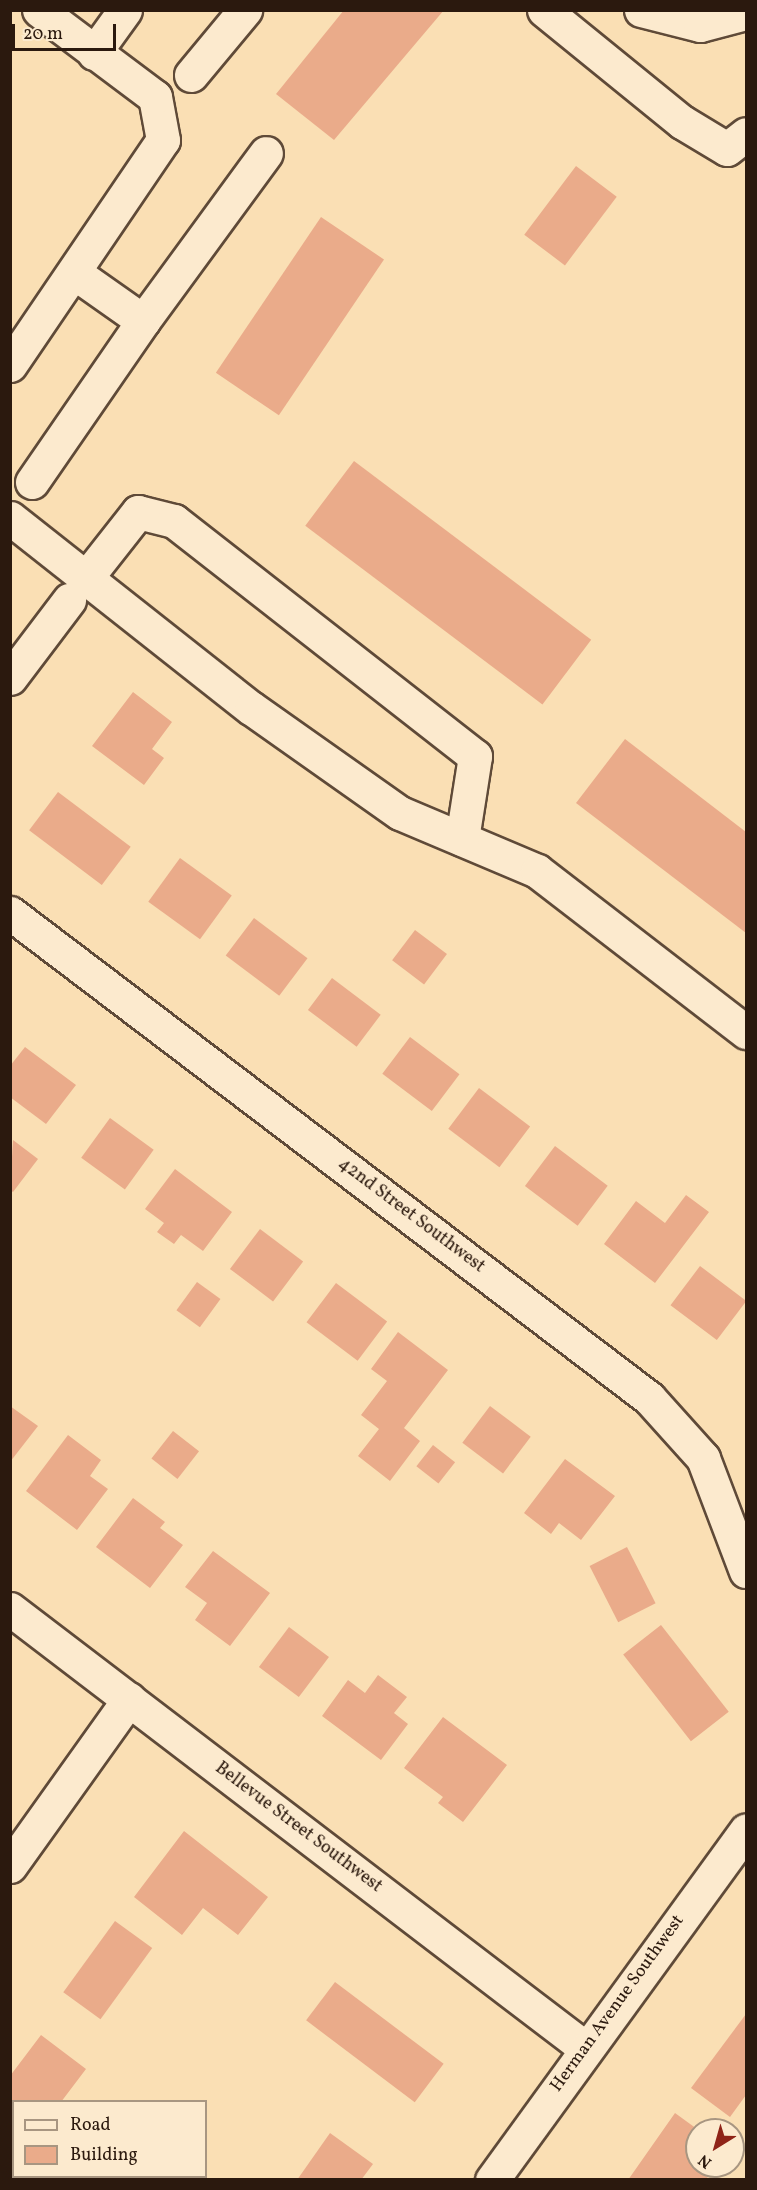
<!DOCTYPE html>
<style>
body{margin:0}
#map{position:relative;width:757px;height:2190px;overflow:hidden;background:#fadfb4;font-family:Vollkorn,serif}
div>[style]{position:absolute}
.building>*{inset:0;background:#eaab8a;transform-origin:0 0}
.roads{filter:drop-shadow(2px 0 #5f4a38) drop-shadow(-2px 0 #5f4a38) drop-shadow(0 2px #5f4a38) drop-shadow(0 -2px #5f4a38)}
.minor>*{height:33px;margin:-16.5px;padding:0 16.5px;transform-origin:16.5px;border-radius:16.5px;background:#fceace}
span{translate:-50% -50%;white-space:nowrap;text-align:center;line-height:1.15;-webkit-text-stroke:4.5px #fceace;paint-order:stroke}
.street-label{font-size:18px;color:#2b190e}
.frame{position:absolute;inset:0;border:12px solid #2b190e;pointer-events:none}
.legend{position:absolute;left:12px;top:2100px;width:195px;height:78px;box-sizing:border-box;background:#fceace;border:2px solid #a89681;margin:0;padding:8px 10px;list-style:none;font-size:18px;color:#2b190e}
.legend li{display:flex;align-items:center;gap:12px;height:30px}
.legend b{width:30px;border:2px solid #a89681}
.north{position:absolute;left:685px;top:2118px;width:60px;height:60px;box-sizing:border-box;background:#fceace;border:2px solid #a89681;border-radius:50%;rotate:217deg;font-size:16px;font-weight:700;line-height:24px;text-align:center;color:#2b190e}
.north::after{content:'';display:block;margin:auto;width:21px;height:27px;background:#8f2418;clip-path:polygon(50% 0,100% 100%,50% 72%,0 100%)}
.scale{position:absolute;left:12px;top:24px;width:104px;height:27px;box-sizing:border-box;border:3px solid #2b190e;border-top:0;padding-left:8px;font-size:18px;line-height:21px;white-space:nowrap;color:#2b190e;-webkit-text-stroke:4px #fceace;paint-order:stroke}
</style>
<div id="map">
<div class="building">
<i style="clip-path:polygon(344px 10px,444px 10px,334px 140px,276px 94px)"></i>
<i style="left:576px;top:166px;width:51px;height:86px;rotate:37deg"></i>
<i style="left:321px;top:217px;width:76px;height:188px;rotate:34deg"></i>
<i style="left:354px;top:461px;width:297px;height:81px;rotate:37deg"></i>
<i style="clip-path:polygon(133px 692px,172px 722px,152px 749px,164px 758px,144px 785px,92px 746px)"></i>
<i style="clip-path:polygon(625px 739px,746px 832px,746px 933px,576px 803px)"></i>
<i style="left:58px;top:792px;width:91px;height:48px;rotate:37deg"></i>
<i style="left:180px;top:858px;width:64px;height:54px;rotate:36deg"></i>
<i style="left:254px;top:918px;width:67px;height:47px;rotate:37deg"></i>
<i style="left:415px;top:930px;width:40px;height:38px;rotate:37deg"></i>
<i style="left:332px;top:978px;width:61px;height:40px;rotate:37deg"></i>
<i style="left:410px;top:1037px;width:62px;height:46px;rotate:37deg"></i>
<i style="clip-path:polygon(25px 1047px,76px 1085px,46px 1124px,10px 1097px,10px 1066px)"></i>
<i style="left:479px;top:1088px;width:64px;height:51px;rotate:37deg"></i>
<i style="left:110px;top:1118px;width:54px;height:49px;rotate:36deg"></i>
<i style="clip-path:polygon(13px 1140px,38px 1159px,13px 1192px,10px 1190px)"></i>
<i style="left:555px;top:1146px;width:66px;height:50px;rotate:37deg"></i>
<i style="clip-path:polygon(175px 1169px,232px 1212px,203px 1251px,181px 1235px,174px 1244px,157px 1232px,164px 1223px,145px 1209px)"></i>
<i style="clip-path:polygon(686px 1195px,709px 1212px,655px 1283px,604px 1244px,636px 1201px,665px 1223px)"></i>
<i style="left:260px;top:1229px;width:54px;height:50px;rotate:37deg"></i>
<i style="left:700px;top:1266px;width:58px;height:49px;rotate:37deg"></i>
<i style="left:197px;top:1282px;width:29px;height:35px;rotate:36deg"></i>
<i style="left:336px;top:1283px;width:64px;height:49px;rotate:37deg"></i>
<i style="clip-path:polygon(398px 1332px,448px 1370px,404px 1428px,420px 1441px,390px 1481px,358px 1456px,379px 1429px,361px 1415px,387px 1381px,371px 1369px)"></i>
<i style="clip-path:polygon(10px 1406px,38px 1426px,10px 1462px)"></i>
<i style="left:490px;top:1406px;width:51px;height:46px;rotate:37deg"></i>
<i style="left:173px;top:1431px;width:33px;height:35px;rotate:38deg"></i>
<i style="clip-path:polygon(68px 1435px,101px 1460px,90px 1476px,108px 1489px,77px 1530px,26px 1491px)"></i>
<i style="left:433px;top:1445px;width:28px;height:27px;rotate:38deg"></i>
<i style="clip-path:polygon(565px 1459px,615px 1496px,581px 1540px,559px 1523px,551px 1534px,524px 1513px)"></i>
<i style="clip-path:polygon(133px 1498px,165px 1522px,160px 1528px,183px 1545px,150px 1588px,96px 1547px)"></i>
<i style="left:627px;top:1547px;width:63px;height:42px;rotate:63deg"></i>
<i style="clip-path:polygon(213px 1551px,270px 1593px,230px 1646px,195px 1620px,207px 1603px,185px 1587px)"></i>
<i style="left:661px;top:1625px;width:110px;height:48px;rotate:52deg"></i>
<i style="left:289px;top:1627px;width:50px;height:50px;rotate:37deg"></i>
<i style="clip-path:polygon(378px 1675px,407px 1697px,394px 1713px,408px 1724px,381px 1760px,322px 1716px,348px 1680px,365px 1693px)"></i>
<i style="clip-path:polygon(443px 1717px,507px 1765px,463px 1822px,438px 1803px,443px 1797px,404px 1768px)"></i>
<i style="clip-path:polygon(184px 1831px,268px 1897px,238px 1935px,203px 1908px,182px 1935px,134px 1897px)"></i>
<i style="left:115px;top:1921px;width:46px;height:88px;rotate:36deg"></i>
<i style="left:335px;top:1982px;width:136px;height:48px;rotate:37deg"></i>
<i style="clip-path:polygon(746px 2014px,746px 2095px,730px 2117px,691px 2088px)"></i>
<i style="clip-path:polygon(41px 2035px,86px 2069px,61px 2102px,14px 2102px,14px 2161px,10px 2076px)"></i>
<i style="clip-path:polygon(675px 2113px,697px 2129px,694px 2168px,711px 2180px,628px 2180px)"></i>
<i style="clip-path:polygon(330px 2133px,373px 2164px,361px 2180px,297px 2180px)"></i>
</div>
<div class="roads">
<div class="minor">
<i style="left:544px;top:10px;width:178px;rotate:39.1deg"></i>
<i style="left:682px;top:122px;width:52px;rotate:31deg"></i>
<i style="left:727px;top:149px;width:24px;rotate:-38deg"></i>
<i style="left:641px;top:10px;width:61px;rotate:14.3deg"></i>
<i style="left:700px;top:25px;width:48px;rotate:-14.6deg"></i>
<i style="left:94px;top:53px;width:53px;rotate:-54.2deg"></i>
<i style="left:191px;top:75px;width:85px;rotate:-50.3deg"></i>
<i style="left:143px;top:321px;width:208px;rotate:-53.8deg"></i>
<i style="left:10px;top:365px;width:272px;rotate:-55.8deg"></i>
<i style="left:163px;top:140px;width:44px;rotate:-100.5deg"></i>
<i style="left:155px;top:97px;width:145px;rotate:-143.1deg"></i>
<i style="left:32px;top:482px;width:196px;rotate:-55.4deg"></i>
<i style="left:143px;top:321px;width:83px;rotate:-144.8deg"></i>
<i style="left:10px;top:518px;width:307px;rotate:38.3deg"></i>
<i style="left:251px;top:708px;width:182px;rotate:35.2deg"></i>
<i style="left:400px;top:813px;width:149px;rotate:22.9deg"></i>
<i style="left:537px;top:871px;width:264px;rotate:37.6deg"></i>
<i style="left:86px;top:578px;width:84px;rotate:-51.8deg"></i>
<i style="left:138px;top:512px;width:37px;rotate:14deg"></i>
<i style="left:174px;top:521px;width:382px;rotate:38deg"></i>
<i style="left:475px;top:756px;width:84px;rotate:98.9deg"></i>
<i style="left:10px;top:678px;width:98px;rotate:-52.9deg"></i>
<i style="left:10px;top:913px;width:802px;rotate:37.2deg"></i>
<i style="left:649px;top:1398px;width:81px;rotate:48deg"></i>
<i style="left:703px;top:1458px;width:121px;rotate:69.2deg"></i>
<i style="left:10px;top:1609px;width:723px;rotate:37.36deg"></i>
<i style="left:10px;top:1866px;width:205px;rotate:-54.5deg"></i>
<i style="left:492px;top:2180px;width:432px;rotate:-54deg"></i>
</div>
</div>
<div class="street-label">
<span style="left:411px;top:1216px;rotate:37deg">42nd Street Southwest</span>
<span style="left:298px;top:1828px;rotate:37deg">Bellevue Street Southwest</span>
<span style="left:618px;top:2004px;rotate:-54deg">Herman Avenue Southwest</span>
</div>
<div class="frame"></div>
<ul class="legend">
<li><b style="height:8px;background:#fceace"></b>Road</li>
<li><b style="height:16px;background:#eaab8a"></b>Building</li>
</ul>
<div class="north">N</div>
<div class="scale">20 m</div>
</div>
